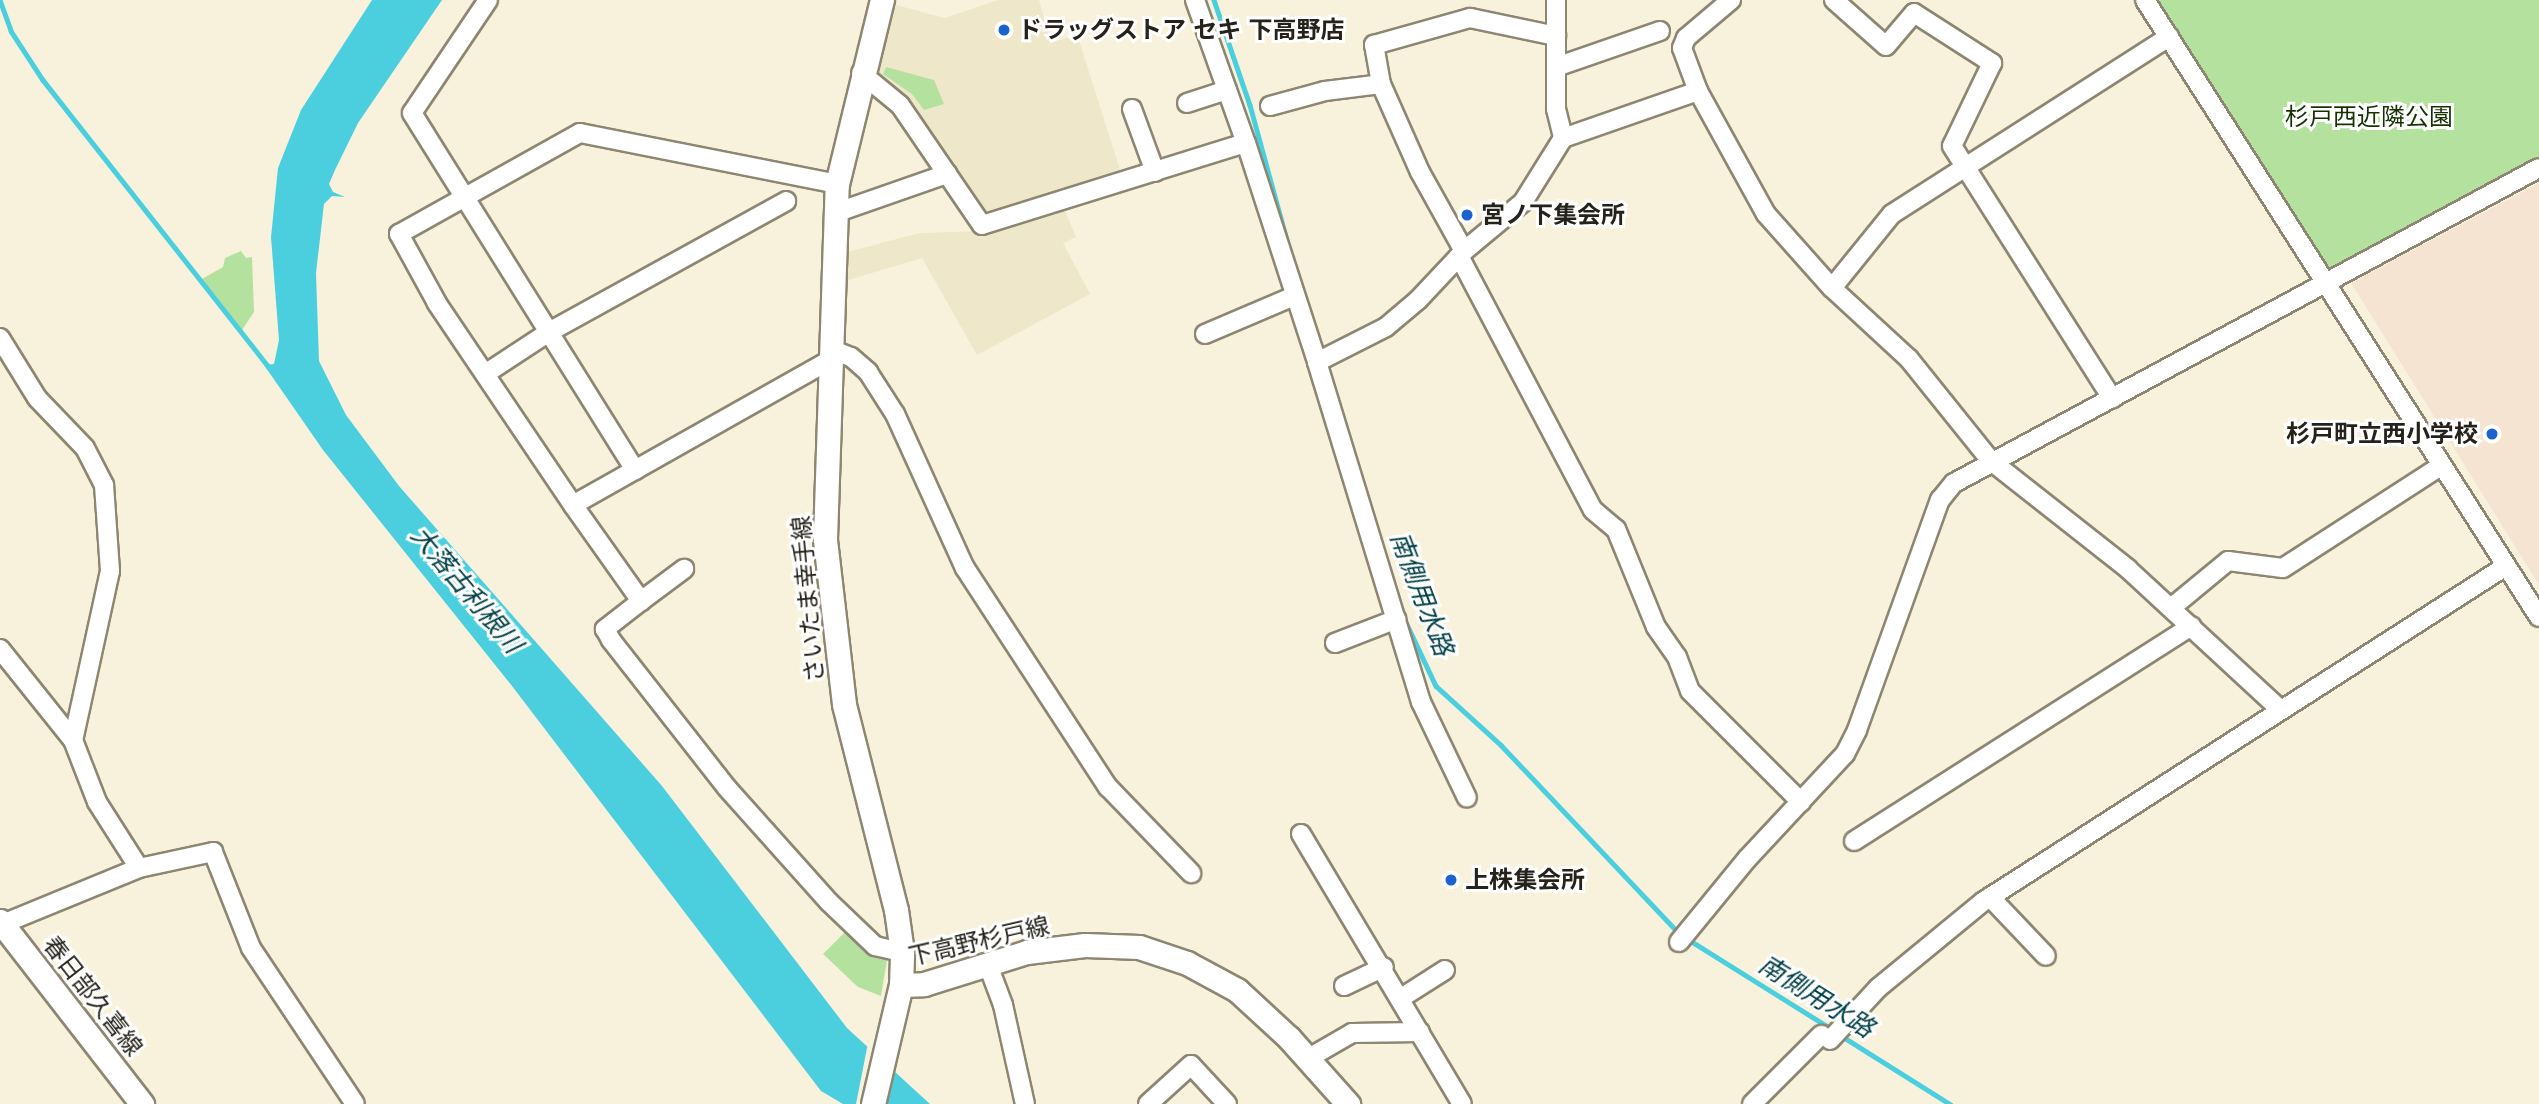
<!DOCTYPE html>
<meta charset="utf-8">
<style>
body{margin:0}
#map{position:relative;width:2539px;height:1104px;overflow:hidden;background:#f8f2dc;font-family:Jost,"Noto Sans JP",sans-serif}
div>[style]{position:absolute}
.built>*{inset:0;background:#efe7ca}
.education>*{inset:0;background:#f6e4d3}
.green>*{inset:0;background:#b4e19e}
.water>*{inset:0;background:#4bcfdf}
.pier>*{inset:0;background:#f8f2dc}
.stream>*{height:4.5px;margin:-2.25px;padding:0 2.25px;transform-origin:2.25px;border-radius:2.25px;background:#4bcfdf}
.roads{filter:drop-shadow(2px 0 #8c8672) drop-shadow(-2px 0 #8c8672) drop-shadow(0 2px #8c8672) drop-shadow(0 -2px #8c8672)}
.minor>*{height:18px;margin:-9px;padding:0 9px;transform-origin:9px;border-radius:9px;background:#fff}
.major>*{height:23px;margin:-11.5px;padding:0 11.5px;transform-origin:11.5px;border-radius:11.5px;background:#fff}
.dots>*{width:19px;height:19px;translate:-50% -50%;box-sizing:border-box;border:4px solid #fff;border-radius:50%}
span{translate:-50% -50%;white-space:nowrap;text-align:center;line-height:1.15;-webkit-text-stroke:6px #fff;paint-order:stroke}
.poi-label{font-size:24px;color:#24221a;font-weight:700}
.left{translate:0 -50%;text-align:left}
.right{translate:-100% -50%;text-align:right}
.park-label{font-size:24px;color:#143300}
.street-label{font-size:24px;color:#24221a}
.water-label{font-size:26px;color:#004046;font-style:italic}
</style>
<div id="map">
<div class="built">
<i style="clip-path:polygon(998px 0,1039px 0,1051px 43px,1077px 34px,1122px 176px,1060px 199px,1076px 237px,1063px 243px,1090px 294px,977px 355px,922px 258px,845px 281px,847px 252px,920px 233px,982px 231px,875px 80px,896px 5px,945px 18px)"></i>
</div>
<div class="education">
<i style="clip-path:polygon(2539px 183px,2539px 585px,2351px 283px)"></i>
</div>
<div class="green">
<i style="clip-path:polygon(2155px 0,2539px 0,2539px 159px,2328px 271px)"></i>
<i style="clip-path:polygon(886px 67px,934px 80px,944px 104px,924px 110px,912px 94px,883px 74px)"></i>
<i style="clip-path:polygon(241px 251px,246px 258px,252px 257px,254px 312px,242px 330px,202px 279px,223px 267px,225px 258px)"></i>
<i style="clip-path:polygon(847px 930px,887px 960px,881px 996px,858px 987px,823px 954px)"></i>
</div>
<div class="water">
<i style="clip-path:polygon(372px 0,442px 0,358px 123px,335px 170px,329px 184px,333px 192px,345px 197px,332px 196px,324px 204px,316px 273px,319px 361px,346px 415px,399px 486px,662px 786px,847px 1028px,930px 1104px,843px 1104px,821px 1091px,512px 686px,323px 450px,264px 365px,274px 364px,279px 340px,271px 237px,278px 168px,301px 110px)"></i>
</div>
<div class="pier">
<i style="clip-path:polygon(868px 1043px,891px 1065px,881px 1104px,856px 1104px)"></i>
</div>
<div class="stream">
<i style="left:0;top:0;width:33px;rotate:70deg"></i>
<i style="left:11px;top:31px;width:59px;rotate:56.9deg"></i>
<i style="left:43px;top:80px;width:367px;rotate:51.8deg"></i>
<i style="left:1214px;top:0;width:111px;rotate:71.1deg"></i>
<i style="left:1250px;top:105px;width:144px;rotate:74.7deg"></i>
<i style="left:1404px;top:618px;width:75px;rotate:64.8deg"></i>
<i style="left:1436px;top:686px;width:88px;rotate:42.2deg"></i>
<i style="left:1501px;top:745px;width:259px;rotate:46.6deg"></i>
<i style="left:1686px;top:938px;width:173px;rotate:32deg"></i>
<i style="left:1840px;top:1035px;width:130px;rotate:32.1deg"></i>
</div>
<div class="roads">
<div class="minor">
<i style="left:488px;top:0;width:136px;rotate:123.9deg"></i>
<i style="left:412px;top:113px;width:421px;rotate:58deg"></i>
<i style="left:1195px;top:0;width:152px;rotate:70.4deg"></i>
<i style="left:1556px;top:0;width:109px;rotate:90deg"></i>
<i style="left:1556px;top:109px;width:30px;rotate:76deg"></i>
<i style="left:1834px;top:0;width:69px;rotate:41.5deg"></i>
<i style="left:1886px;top:46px;width:43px;rotate:-49.7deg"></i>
<i style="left:1914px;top:13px;width:93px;rotate:32.7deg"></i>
<i style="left:1992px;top:63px;width:92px;rotate:115.7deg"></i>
<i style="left:1952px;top:146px;width:299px;rotate:57.6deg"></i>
<i style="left:2145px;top:0;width:732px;rotate:57.44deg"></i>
<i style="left:1556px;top:67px;width:110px;rotate:-19.1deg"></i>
<i style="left:861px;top:73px;width:50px;rotate:39.4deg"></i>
<i style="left:900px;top:105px;width:145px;rotate:55.7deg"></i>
<i style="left:982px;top:225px;width:276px;rotate:-17.3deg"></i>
<i style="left:1246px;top:143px;width:230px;rotate:72deg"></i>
<i style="left:1317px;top:362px;width:77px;rotate:-26.9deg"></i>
<i style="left:1386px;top:327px;width:42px;rotate:-40.2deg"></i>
<i style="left:1418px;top:300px;width:67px;rotate:-46.8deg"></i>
<i style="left:1464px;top:251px;width:77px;rotate:-39.7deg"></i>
<i style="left:1523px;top:202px;width:75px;rotate:-58deg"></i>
<i style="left:1563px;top:138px;width:143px;rotate:-19.2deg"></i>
<i style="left:1698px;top:91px;width:141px;rotate:61.1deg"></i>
<i style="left:1766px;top:214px;width:99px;rotate:48.3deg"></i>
<i style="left:1832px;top:288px;width:105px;rotate:42.7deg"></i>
<i style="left:1909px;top:359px;width:131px;rotate:51.2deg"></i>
<i style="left:1991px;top:461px;width:174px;rotate:38.2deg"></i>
<i style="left:2128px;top:569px;width:208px;rotate:42.7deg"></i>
<i style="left:1698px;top:91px;width:46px;rotate:-110.4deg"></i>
<i style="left:1682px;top:48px;width:11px;rotate:-68deg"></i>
<i style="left:1686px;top:38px;width:59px;rotate:-40.2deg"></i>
<i style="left:1187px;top:103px;width:42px;rotate:-18deg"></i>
<i style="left:1270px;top:106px;width:57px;rotate:-15.3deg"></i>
<i style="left:1325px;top:91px;width:56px;rotate:-7.1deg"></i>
<i style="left:1132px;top:109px;width:67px;rotate:69.9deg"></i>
<i style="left:835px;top:213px;width:119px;rotate:-19.2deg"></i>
<i style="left:1464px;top:251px;width:90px;rotate:-119.1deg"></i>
<i style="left:1420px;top:172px;width:96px;rotate:-113.9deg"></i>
<i style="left:1381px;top:84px;width:40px;rotate:-100deg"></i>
<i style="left:1374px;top:45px;width:100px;rotate:-15.7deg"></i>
<i style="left:1470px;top:18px;width:88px;rotate:11.8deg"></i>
<i style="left:1459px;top:256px;width:287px;rotate:62.2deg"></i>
<i style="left:1593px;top:510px;width:30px;rotate:40deg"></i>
<i style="left:1616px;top:529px;width:106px;rotate:67.8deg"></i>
<i style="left:1656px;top:627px;width:37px;rotate:55deg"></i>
<i style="left:1677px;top:657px;width:36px;rotate:69deg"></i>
<i style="left:1690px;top:691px;width:157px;rotate:45deg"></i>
<i style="left:1832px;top:288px;width:95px;rotate:-51deg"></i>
<i style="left:1892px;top:214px;width:329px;rotate:-32.6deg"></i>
<i style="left:1205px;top:334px;width:97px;rotate:-23.1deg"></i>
<i style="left:0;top:338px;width:70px;rotate:58.3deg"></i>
<i style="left:37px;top:398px;width:69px;rotate:46.2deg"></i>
<i style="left:85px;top:448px;width:42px;rotate:62.8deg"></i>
<i style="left:104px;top:485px;width:86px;rotate:86deg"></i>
<i style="left:110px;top:571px;width:173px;rotate:102.3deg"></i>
<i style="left:830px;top:349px;width:22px;rotate:21deg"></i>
<i style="left:851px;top:357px;width:23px;rotate:41deg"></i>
<i style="left:868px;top:372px;width:50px;rotate:57.3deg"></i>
<i style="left:895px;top:414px;width:169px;rotate:65.6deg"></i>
<i style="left:965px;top:568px;width:262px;rotate:56.9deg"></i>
<i style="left:1108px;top:787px;width:120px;rotate:46deg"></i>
<i style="left:830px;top:360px;width:295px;rotate:150.6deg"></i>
<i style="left:573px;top:505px;width:244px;rotate:-124deg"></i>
<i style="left:437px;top:303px;width:79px;rotate:-118.8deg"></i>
<i style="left:399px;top:234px;width:207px;rotate:-29.2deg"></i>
<i style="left:580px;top:133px;width:262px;rotate:11.2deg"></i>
<i style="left:1317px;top:362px;width:356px;rotate:73deg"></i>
<i style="left:1421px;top:702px;width:106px;rotate:64.4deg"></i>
<i style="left:485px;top:374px;width:77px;rotate:-33.3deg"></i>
<i style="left:549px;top:332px;width:271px;rotate:-28.9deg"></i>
<i style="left:573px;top:505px;width:118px;rotate:54.7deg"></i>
<i style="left:641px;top:601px;width:46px;rotate:142.1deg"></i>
<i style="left:605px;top:629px;width:13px;rotate:61deg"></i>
<i style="left:611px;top:640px;width:188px;rotate:51.9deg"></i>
<i style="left:727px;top:788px;width:153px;rotate:48.2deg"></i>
<i style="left:829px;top:902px;width:64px;rotate:43.7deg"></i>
<i style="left:875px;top:946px;width:28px;rotate:13deg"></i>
<i style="left:641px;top:601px;width:54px;rotate:-36.7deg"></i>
<i style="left:2171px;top:608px;width:74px;rotate:-39.5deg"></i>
<i style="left:2228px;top:561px;width:55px;rotate:7.3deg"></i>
<i style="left:2283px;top:568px;width:189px;rotate:-32.9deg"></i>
<i style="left:1335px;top:643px;width:66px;rotate:-21.2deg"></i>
<i style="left:0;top:649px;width:117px;rotate:51.3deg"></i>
<i style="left:73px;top:740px;width:66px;rotate:68.8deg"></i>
<i style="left:97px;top:802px;width:78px;rotate:57.5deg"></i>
<i style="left:1301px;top:834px;width:314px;rotate:59.2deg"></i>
<i style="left:1854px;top:841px;width:400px;rotate:-32.5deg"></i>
<i style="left:1990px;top:897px;width:81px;rotate:46.5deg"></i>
<i style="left:0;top:925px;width:150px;rotate:-22.3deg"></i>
<i style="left:139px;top:868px;width:76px;rotate:-12.2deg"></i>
<i style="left:213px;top:852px;width:103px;rotate:68.4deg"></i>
<i style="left:251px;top:948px;width:187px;rotate:56.3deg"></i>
<i style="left:1679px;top:942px;width:107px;rotate:-50.7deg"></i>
<i style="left:1747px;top:859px;width:144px;rotate:-47deg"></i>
<i style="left:1845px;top:754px;width:27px;rotate:-63deg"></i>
<i style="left:1857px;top:730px;width:245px;rotate:-70.2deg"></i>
<i style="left:1940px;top:500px;width:22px;rotate:-51deg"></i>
<i style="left:1954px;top:483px;width:664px;rotate:-28.3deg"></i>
<i style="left:988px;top:965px;width:43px;rotate:69.4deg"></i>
<i style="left:1003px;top:1005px;width:101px;rotate:77.5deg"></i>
<i style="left:1344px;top:986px;width:44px;rotate:-25.4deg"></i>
<i style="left:1401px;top:998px;width:52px;rotate:-32.5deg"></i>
<i style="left:1830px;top:1040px;width:71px;rotate:-47.3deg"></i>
<i style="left:1878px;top:988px;width:137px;rotate:-39.4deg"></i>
<i style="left:1984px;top:901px;width:620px;rotate:-32.69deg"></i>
<i style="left:1307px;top:1059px;width:52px;rotate:-30deg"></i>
<i style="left:1352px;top:1033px;width:68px;rotate:-0.8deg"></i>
<i style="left:1148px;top:1104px;width:58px;rotate:-42.2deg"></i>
<i style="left:1191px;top:1065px;width:53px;rotate:47.3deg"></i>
<i style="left:1752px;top:1104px;width:98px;rotate:-45deg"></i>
</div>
<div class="major">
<i style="left:0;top:921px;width:232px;rotate:52.2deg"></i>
<i style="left:901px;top:985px;width:23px;rotate:-2deg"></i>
<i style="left:924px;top:984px;width:108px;rotate:-17.3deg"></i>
<i style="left:1027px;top:952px;width:58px;rotate:-6.9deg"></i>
<i style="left:1085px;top:945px;width:54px;rotate:2.1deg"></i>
<i style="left:1139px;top:947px;width:51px;rotate:18.4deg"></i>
<i style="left:1187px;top:963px;width:57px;rotate:28.4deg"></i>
<i style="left:1237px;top:990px;width:71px;rotate:42.7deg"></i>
<i style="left:1289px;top:1038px;width:89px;rotate:48.2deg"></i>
<i style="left:873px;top:1104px;width:122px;rotate:-76.8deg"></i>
<i style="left:901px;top:985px;width:33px;rotate:-88deg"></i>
<i style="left:902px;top:952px;width:42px;rotate:-98.1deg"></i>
<i style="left:896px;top:910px;width:212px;rotate:-104.2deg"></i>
<i style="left:844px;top:704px;width:166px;rotate:-96.6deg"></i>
<i style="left:825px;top:539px;width:355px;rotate:-88.1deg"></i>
<i style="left:837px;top:184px;width:189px;rotate:-76.3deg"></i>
</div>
</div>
<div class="dots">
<i style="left:1004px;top:30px;background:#1c62cd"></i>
<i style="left:1467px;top:215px;background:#1c62cd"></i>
<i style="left:2492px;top:434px;background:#1c62cd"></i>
<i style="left:1451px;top:880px;background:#1c62cd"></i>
</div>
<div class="poi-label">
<span class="left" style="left:1018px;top:30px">ドラッグストア セキ 下高野店</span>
<span class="left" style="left:1481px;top:215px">宮ノ下集会所</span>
<span class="right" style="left:2478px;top:434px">杉戸町立西小学校</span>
<span class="left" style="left:1465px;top:880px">上株集会所</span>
</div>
<div class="park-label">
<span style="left:2369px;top:117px">杉戸西近隣公園</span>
</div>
<div class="street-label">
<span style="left:808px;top:599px;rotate:-95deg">さいたま幸手線</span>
<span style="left:979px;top:941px;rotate:-13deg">下高野杉戸線</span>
<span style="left:93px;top:996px;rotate:52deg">春日部久喜線</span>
</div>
<div class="water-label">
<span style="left:466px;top:590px;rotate:50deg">大落古利根川</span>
<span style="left:1421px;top:594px;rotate:69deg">南側用水路</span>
<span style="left:1816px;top:997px;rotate:32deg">南側用水路</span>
</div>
</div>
